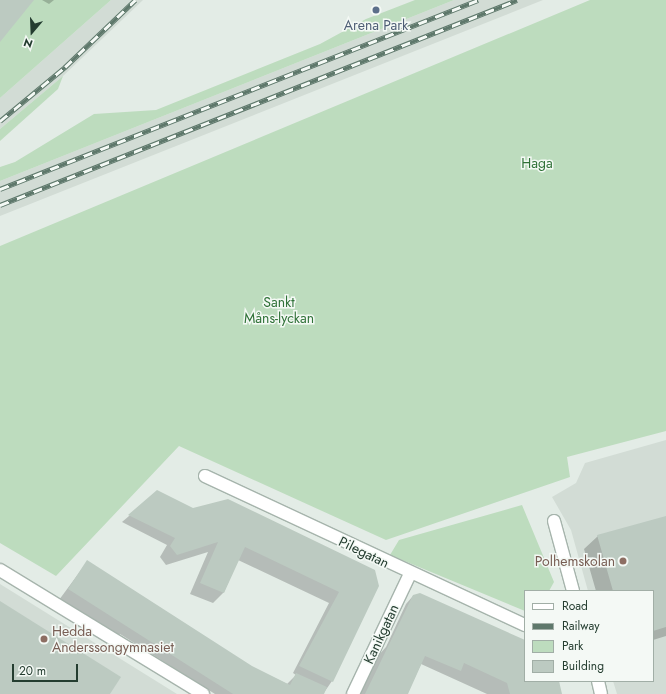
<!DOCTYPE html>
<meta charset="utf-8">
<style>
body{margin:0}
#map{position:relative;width:666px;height:694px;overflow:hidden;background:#e3ece6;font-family:Jost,sans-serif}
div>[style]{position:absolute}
.built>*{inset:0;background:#d2dcd5}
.green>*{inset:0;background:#bddcbe}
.shadow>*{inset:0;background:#0003}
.building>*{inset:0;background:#bccac1}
.roads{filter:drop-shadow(1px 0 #a6b4ac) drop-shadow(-1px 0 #a6b4ac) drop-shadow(0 1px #a6b4ac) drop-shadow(0 -1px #a6b4ac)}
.minor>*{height:12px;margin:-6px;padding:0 6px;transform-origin:6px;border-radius:6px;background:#fff}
.rail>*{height:4.5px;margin-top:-2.25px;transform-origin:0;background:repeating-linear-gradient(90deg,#f4f9f5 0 9px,#5e786b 0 18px);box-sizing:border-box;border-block:1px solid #5e786b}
.dots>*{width:11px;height:11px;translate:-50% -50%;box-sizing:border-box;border:2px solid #f4f9f5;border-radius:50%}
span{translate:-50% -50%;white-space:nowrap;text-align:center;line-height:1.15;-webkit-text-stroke:3px #f4f9f5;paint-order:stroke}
.service-label{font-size:14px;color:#4e5e75}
.park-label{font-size:14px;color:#307238}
.street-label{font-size:14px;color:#243d30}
.education-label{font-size:14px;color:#785e54}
.right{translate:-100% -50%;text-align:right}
.left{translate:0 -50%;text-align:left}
.legend{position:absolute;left:524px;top:590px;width:130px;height:92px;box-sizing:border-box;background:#f4f9f5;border:1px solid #a1aea6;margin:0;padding:5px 7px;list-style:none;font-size:12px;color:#243d30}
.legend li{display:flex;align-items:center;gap:8px;height:20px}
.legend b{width:20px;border:1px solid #a1aea6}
.north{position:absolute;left:12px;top:12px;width:40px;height:40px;-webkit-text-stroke:3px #f4f9f5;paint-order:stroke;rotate:199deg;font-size:11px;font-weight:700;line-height:16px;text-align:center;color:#243d30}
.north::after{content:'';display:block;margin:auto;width:14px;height:18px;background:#243d30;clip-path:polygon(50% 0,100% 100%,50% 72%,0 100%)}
.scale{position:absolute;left:12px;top:664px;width:66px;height:18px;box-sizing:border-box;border:2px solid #243d30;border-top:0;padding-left:5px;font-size:12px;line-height:14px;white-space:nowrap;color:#243d30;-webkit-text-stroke:3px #f4f9f5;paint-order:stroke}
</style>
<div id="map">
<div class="built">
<i style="clip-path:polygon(111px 0,143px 0,63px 76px,0 129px,0 98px)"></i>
<i style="clip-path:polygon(454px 0,543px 0,0 216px,0 181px)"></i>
<i style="clip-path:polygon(666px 440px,666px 694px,617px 694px,613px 681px,653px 681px,653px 591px,588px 591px,571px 530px,552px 497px,576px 483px,585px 463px)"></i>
<i style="clip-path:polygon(0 584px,177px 694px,0 694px)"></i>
</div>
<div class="green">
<i style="clip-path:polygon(0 0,111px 0,0 98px)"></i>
<i style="clip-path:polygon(415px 0,454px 0,0 181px,0 167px,15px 162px,94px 114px,156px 110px,320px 44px,366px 19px)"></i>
<i style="clip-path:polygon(590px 0,666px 0,666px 431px,567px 457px,570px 477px,386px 540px,179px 446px,56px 576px,0 543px,0 246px)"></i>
<i style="clip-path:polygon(63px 76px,58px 89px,0 141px,0 129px)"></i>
<i style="clip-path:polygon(522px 505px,554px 582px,549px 591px,525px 591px,525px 611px,390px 555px,399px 540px)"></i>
</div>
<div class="shadow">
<i style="clip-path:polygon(42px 0,54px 0,49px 4px)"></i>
<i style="clip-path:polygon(157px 492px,193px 509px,374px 570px,332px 681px,323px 694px,215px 694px,120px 634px,117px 637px,59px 600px,87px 562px,252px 667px,287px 684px,296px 675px,293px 673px,329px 603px,238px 560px,224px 592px,213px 603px,190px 594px,208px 552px,166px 565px,160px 557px,167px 545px,122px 522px)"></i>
<i style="clip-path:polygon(666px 517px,666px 636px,653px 640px,653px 591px,596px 591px,584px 549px,598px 536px)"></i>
<i style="clip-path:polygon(413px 596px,525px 642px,525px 681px,558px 681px,561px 694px,487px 694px,421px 664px,407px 694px,360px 694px,376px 658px,386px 647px,406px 604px)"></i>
</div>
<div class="building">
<i style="clip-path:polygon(0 0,34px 0,0 42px)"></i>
<i style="clip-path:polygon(157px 490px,193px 508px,228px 499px,375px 570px,379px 586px,333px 682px,299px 666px,339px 592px,245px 547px,224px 593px,200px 583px,218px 542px,177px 555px,170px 546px,175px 538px,128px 515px)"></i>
<i style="clip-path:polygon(666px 516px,666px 627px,653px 631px,653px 591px,613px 591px,597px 535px)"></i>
<i style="clip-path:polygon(87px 560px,252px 666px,290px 685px,296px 673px,327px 687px,324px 694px,233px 694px,68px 589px)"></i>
<i style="clip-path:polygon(420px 593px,525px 640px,525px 681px,559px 681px,562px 694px,510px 694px,507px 683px,464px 663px,461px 671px,425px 656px,408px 694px,365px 694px,413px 595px)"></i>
<i style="clip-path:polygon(0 601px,121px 677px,110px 694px,0 694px)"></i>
</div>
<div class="roads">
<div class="minor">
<i style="left:205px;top:476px;width:353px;rotate:25deg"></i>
<i style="left:554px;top:521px;width:73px;rotate:74.8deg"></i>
<i style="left:0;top:570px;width:238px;rotate:31.4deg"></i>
<i style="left:598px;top:681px;width:13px;rotate:77deg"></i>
<i style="left:353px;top:694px;width:133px;rotate:-64.6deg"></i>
</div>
</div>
<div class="rail">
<i style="left:0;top:121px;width:85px;rotate:-39.7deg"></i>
<i style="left:65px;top:67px;width:97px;rotate:-43.7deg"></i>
<i style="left:0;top:189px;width:514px;rotate:-21.57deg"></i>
<i style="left:0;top:205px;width:556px;rotate:-21.63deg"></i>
</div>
<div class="dots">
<i style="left:376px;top:10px;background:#5c6f8a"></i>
<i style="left:623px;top:561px;background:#8d6e63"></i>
<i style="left:44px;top:639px;background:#8d6e63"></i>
</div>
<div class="service-label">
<span style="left:376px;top:25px">Arena Park</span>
</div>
<div class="park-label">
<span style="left:537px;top:163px">Haga</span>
<span style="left:279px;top:310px">Sankt<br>Måns-lyckan</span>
</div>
<div class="street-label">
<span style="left:364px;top:552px;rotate:26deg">Pilegatan</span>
<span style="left:381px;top:634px;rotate:-65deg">Kanikgatan</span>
</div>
<div class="education-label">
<span class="right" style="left:615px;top:561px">Polhemskolan</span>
<span class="left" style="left:52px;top:639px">Hedda<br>Anderssongymnasiet</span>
</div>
<ul class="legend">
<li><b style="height:5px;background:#fff"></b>Road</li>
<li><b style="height:5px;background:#5e786b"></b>Railway</li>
<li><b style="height:11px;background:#bddcbe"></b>Park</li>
<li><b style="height:11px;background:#bccac1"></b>Building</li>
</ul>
<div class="north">N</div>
<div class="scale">20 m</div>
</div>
